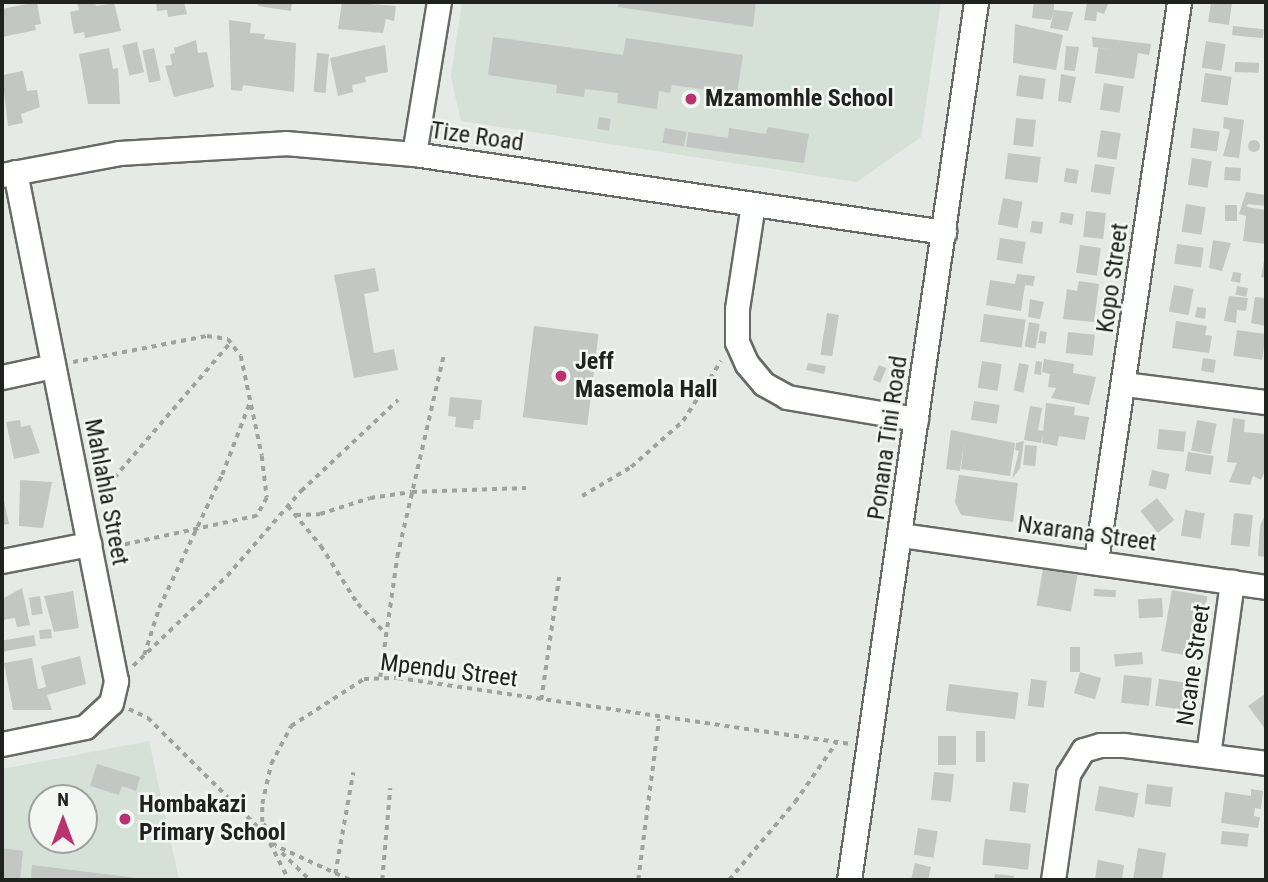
<!DOCTYPE html>
<style>
body{margin:0}
#map{position:relative;width:1268px;height:882px;overflow:hidden;background:#e5eae6;font-family:"Roboto Condensed",sans-serif}
div>[style]{position:absolute}
.built>*{inset:0;background:#d5e0d6}
.building>*{inset:0;background:#c2c7c3;transform-origin:0 0}
.round{border-radius:50%}
.path>*{height:3.5px;margin-top:-1.75px;transform-origin:0;background:repeating-linear-gradient(90deg,#9fa3a0 0 5px,transparent 0 10px)}
.roads{filter:drop-shadow(2px 0 #676b67) drop-shadow(-2px 0 #676b67) drop-shadow(0 2px #676b67) drop-shadow(0 -2px #676b67)}
.minor>*{height:23px;margin:-11.5px;padding:0 11.5px;transform-origin:11.5px;border-radius:11.5px;background:#fff}
.dots>*{width:19px;height:19px;translate:-50% -50%;box-sizing:border-box;border:4px solid #f2f7f3;border-radius:50%}
span{translate:-50% -50%;white-space:nowrap;text-align:center;line-height:1.15;-webkit-text-stroke:5px #f2f7f3;paint-order:stroke}
.poi-label{font-size:24px;color:#202220;font-weight:700}
.left{translate:0 -50%;text-align:left}
.street-label{font-size:24px;color:#202220}
.frame{position:absolute;inset:0;border:4px solid #202220;pointer-events:none}
.north{position:absolute;left:28px;top:784px;width:70px;height:70px;box-sizing:border-box;background:#f2f7f3;border:2px solid #9ea29f;border-radius:50%;rotate:0deg;font-size:19px;font-weight:700;line-height:28px;text-align:center;color:#202220}
.north::after{content:'';display:block;margin:auto;width:24px;height:32px;background:#ba3270;clip-path:polygon(50% 0,100% 100%,50% 72%,0 100%)}
</style>
<div id="map">
<div class="built">
<i style="clip-path:polygon(462px 2px,941px 2px,921px 137px,857px 182px,461px 121px,451px 77px)"></i>
<i style="clip-path:polygon(evenodd,149px 741px,179px 880px,2px 880px,2px 769px,149px 741px,42px 798px,84px 798px,84px 840px,42px 840px,42px 798px)"></i>
</div>
<div class="building">
<i style="clip-path:polygon(37px 2px,41px 24px,35px 25px,36px 30px,2px 37px,2px 9px)"></i>
<i style="clip-path:polygon(77px 2px,95px 2px,96px 6px,114px 3px,121px 31px,85px 38px,84px 32px,74px 34px,70px 12px,79px 10px)"></i>
<i style="clip-path:polygon(156px 2px,184px 2px,187px 14px,168px 17px,167px 10px,157px 11px)"></i>
<i style="clip-path:polygon(259px 2px,292px 2px,291px 11px,258px 6px)"></i>
<i style="clip-path:polygon(342px 2px,396px 6px,394px 21px,386px 19px,383px 33px,338px 29px)"></i>
<i style="clip-path:polygon(619px 2px,756px 2px,753px 27px,618px 7px)"></i>
<i style="clip-path:polygon(1034px 2px,1054px 2px,1054px 10px,1073px 12px,1068px 31px,1050px 28px,1054px 11px,1051px 20px,1032px 18px)"></i>
<i style="clip-path:polygon(1087px 2px,1109px 2px,1104px 14px,1091px 10px,1097px 12px,1096px 21px,1084px 20px)"></i>
<i style="clip-path:polygon(1211px 2px,1232px 2px,1229px 25px,1208px 22px)"></i>
<i style="clip-path:polygon(229px 20px,251px 23px,250px 33px,265px 34px,264px 39px,296px 43px,294px 92px,243px 85px,246px 69px,242px 91px,231px 90px)"></i>
<i style="clip-path:polygon(1015px 24px,1063px 35px,1056px 70px,1013px 63px)"></i>
<i style="left:1233px;top:26px;width:31px;height:9px;rotate:6deg"></i>
<i style="clip-path:polygon(493px 37px,623px 55px,626px 38px,743px 55px,737px 94px,672px 85px,670px 93px,659px 91px,657px 109px,617px 103px,618px 93px,585px 89px,584px 97px,556px 93px,557px 85px,488px 75px)"></i>
<i style="clip-path:polygon(1092px 37px,1151px 44px,1149px 55px,1138px 53px,1134px 79px,1095px 73px,1098px 48px,1114px 50px,1093px 47px)"></i>
<i style="clip-path:polygon(196px 40px,198px 53px,207px 52px,214px 87px,174px 97px,165px 66px,172px 65px,170px 54px,175px 53px,174px 48px)"></i>
<i style="left:1206px;top:41px;width:20px;height:27px;rotate:9deg"></i>
<i style="left:137px;top:42px;width:31px;height:15px;rotate:77deg"></i>
<i style="clip-path:polygon(385px 45px,388px 72px,365px 77px,366px 82px,352px 85px,353px 92px,338px 96px,330px 58px)"></i>
<i style="clip-path:polygon(1066px 46px,1079px 47px,1075px 71px,1064px 70px)"></i>
<i style="clip-path:polygon(109px 48px,113px 69px,118px 68px,120px 104px,88px 104px,79px 54px)"></i>
<i style="left:154px;top:48px;width:33px;height:12px;rotate:78deg"></i>
<i style="left:317px;top:53px;width:12px;height:39px;rotate:5deg"></i>
<i style="left:1235px;top:62px;width:24px;height:10px;rotate:2deg"></i>
<i style="clip-path:polygon(23px 71px,27px 91px,37px 90px,40px 107px,21px 114px,23px 123px,8px 126px,2px 75px)"></i>
<i style="left:1205px;top:73px;width:27px;height:29px;rotate:8deg"></i>
<i style="clip-path:polygon(1061px 74px,1076px 77px,1071px 103px,1058px 101px)"></i>
<i style="left:1019px;top:75px;width:27px;height:21px;rotate:8deg"></i>
<i style="left:1104px;top:83px;width:20px;height:27px;rotate:9deg"></i>
<i style="left:599px;top:117px;width:12px;height:12px;rotate:9deg"></i>
<i style="clip-path:polygon(1224px 117px,1244px 120px,1239px 158px,1223px 156px,1230px 130px,1223px 128px)"></i>
<i style="left:1016px;top:118px;width:20px;height:27px;rotate:6deg"></i>
<i style="clip-path:polygon(768px 127px,809px 134px,804px 163px,686px 147px,688px 132px,728px 138px,729px 128px,766px 134px)"></i>
<i style="left:665px;top:128px;width:22px;height:15px;rotate:10deg"></i>
<i style="left:1193px;top:128px;width:27px;height:20px;rotate:8deg"></i>
<i style="left:1101px;top:130px;width:20px;height:27px;rotate:9deg"></i>
<i class="round" style="left:1248px;top:140px;width:12px;height:12px"></i>
<i style="left:1008px;top:153px;width:33px;height:26px;rotate:7deg"></i>
<i style="left:1192px;top:158px;width:20px;height:27px;rotate:9deg"></i>
<i style="left:1095px;top:164px;width:20px;height:28px;rotate:9deg"></i>
<i style="left:1225px;top:167px;width:16px;height:13px;rotate:4deg"></i>
<i style="left:1066px;top:168px;width:13px;height:14px;rotate:9deg"></i>
<i style="clip-path:polygon(1246px 192px,1266px 195px,1266px 206px,1248px 204px,1247px 207px,1266px 210px,1266px 244px,1243px 241px,1246px 216px,1239px 214px)"></i>
<i style="left:1003px;top:198px;width:20px;height:27px;rotate:11deg"></i>
<i style="left:1186px;top:204px;width:20px;height:28px;rotate:9deg"></i>
<i style="left:1225px;top:205px;width:12px;height:16px"></i>
<i style="left:1086px;top:211px;width:20px;height:26px;rotate:6deg"></i>
<i style="left:1061px;top:212px;width:13px;height:11px;rotate:9deg"></i>
<i style="clip-path:polygon(1032px 221px,1043px 222px,1042px 234px,1030px 232px)"></i>
<i style="left:1000px;top:238px;width:26px;height:22px;rotate:9deg"></i>
<i style="clip-path:polygon(1213px 240px,1231px 243px,1222px 271px,1209px 268px)"></i>
<i style="left:1177px;top:244px;width:27px;height:20px;rotate:8deg"></i>
<i style="left:1080px;top:245px;width:21px;height:28px;rotate:8deg"></i>
<i style="clip-path:polygon(1266px 251px,1266px 278px,1261px 277px)"></i>
<i style="clip-path:polygon(375px 268px,379px 291px,364px 294px,374px 353px,394px 349px,398px 370px,354px 378px,334px 275px)"></i>
<i style="clip-path:polygon(1233px 272px,1241px 273px,1240px 283px,1231px 281px)"></i>
<i style="clip-path:polygon(1017px 274px,1035px 276px,1033px 286px,1025px 285px,1021px 311px,986px 305px,990px 280px,1015px 284px)"></i>
<i style="clip-path:polygon(1079px 281px,1099px 284px,1094px 322px,1063px 319px,1067px 289px,1077px 291px)"></i>
<i style="left:1174px;top:285px;width:20px;height:27px;rotate:11deg"></i>
<i style="left:1237px;top:286px;width:11px;height:9px;rotate:10deg"></i>
<i style="clip-path:polygon(1229px 296px,1248px 298px,1246px 311px,1237px 310px,1236px 323px,1224px 321px)"></i>
<i style="clip-path:polygon(1255px 297px,1266px 298px,1266px 326px,1251px 323px)"></i>
<i style="clip-path:polygon(1030px 299px,1044px 302px,1040px 319px,1028px 317px)"></i>
<i style="clip-path:polygon(1197px 307px,1206px 308px,1205px 319px,1195px 317px)"></i>
<i style="left:827px;top:313px;width:12px;height:42px;rotate:9deg"></i>
<i style="left:984px;top:314px;width:42px;height:28px;rotate:8deg"></i>
<i style="clip-path:polygon(1176px 321px,1207px 326px,1205px 335px,1212px 336px,1209px 353px,1172px 348px)"></i>
<i style="left:1029px;top:322px;width:11px;height:25px;rotate:10deg"></i>
<i style="left:534px;top:326px;width:65px;height:92px;rotate:7deg"></i>
<i style="left:1237px;top:330px;width:29px;height:26px;rotate:8deg"></i>
<i style="left:1040px;top:331px;width:7px;height:12px;rotate:8deg"></i>
<i style="left:1068px;top:332px;width:27px;height:21px;rotate:6deg"></i>
<i style="left:1203px;top:358px;width:13px;height:13px;rotate:9deg"></i>
<i style="clip-path:polygon(1044px 359px,1074px 364px,1073px 373px,1096px 377px,1089px 405px,1051px 398px,1056px 388px,1048px 387px,1050px 374px,1042px 372px)"></i>
<i style="left:982px;top:361px;width:20px;height:27px;rotate:9deg"></i>
<i style="clip-path:polygon(1036px 361px,1042px 362px,1041px 375px,1034px 374px)"></i>
<i style="clip-path:polygon(808px 363px,826px 366px,824px 374px,806px 370px)"></i>
<i style="left:1019px;top:363px;width:10px;height:28px;rotate:11deg"></i>
<i style="left:879px;top:365px;width:8px;height:16px;rotate:23deg"></i>
<i style="clip-path:polygon(450px 397px,482px 400px,480px 420px,474px 420px,473px 429px,455px 427px,456px 417px,448px 416px)"></i>
<i style="left:974px;top:401px;width:26px;height:19px;rotate:9deg"></i>
<i style="clip-path:polygon(1046px 403px,1075px 407px,1074px 415px,1089px 417px,1085px 440px,1059px 436px,1057px 446px,1042px 443px)"></i>
<i style="clip-path:polygon(1030px 406px,1042px 408px,1038px 430px,1044px 431px,1041px 443px,1024px 440px)"></i>
<i style="clip-path:polygon(1233px 418px,1245px 420px,1244px 432px,1266px 434px,1264px 473px,1261px 480px,1253px 476px,1250px 485px,1229px 482px,1237px 463px,1227px 462px)"></i>
<i style="clip-path:polygon(20px 420px,21px 427px,30px 425px,40px 453px,14px 459px,6px 422px)"></i>
<i style="left:1197px;top:420px;width:20px;height:31px;rotate:11deg"></i>
<i style="left:1159px;top:429px;width:27px;height:20px;rotate:6deg"></i>
<i style="clip-path:polygon(951px 430px,1015px 443px,1010px 476px,961px 469px,964px 442px,960px 471px,946px 469px)"></i>
<i style="clip-path:polygon(1024px 441px,1020px 468px,1012px 479px,1019px 451px,1015px 450px,1016px 443px)"></i>
<i style="left:1025px;top:445px;width:12px;height:20px;rotate:5deg"></i>
<i style="left:1188px;top:452px;width:26px;height:19px;rotate:9deg"></i>
<i style="left:1152px;top:470px;width:18px;height:16px;rotate:13deg"></i>
<i style="clip-path:polygon(959px 475px,1018px 483px,1013px 522px,961px 515px,955px 502px)"></i>
<i style="clip-path:polygon(20px 480px,52px 482px,43px 528px,19px 526px)"></i>
<i style="clip-path:polygon(2px 492px,9px 524px,2px 525px)"></i>
<i style="left:1157px;top:498px;width:28px;height:21px;rotate:52deg"></i>
<i style="left:1185px;top:510px;width:20px;height:26px;rotate:9deg"></i>
<i style="left:1234px;top:513px;width:19px;height:32px;rotate:6deg"></i>
<i style="clip-path:polygon(1266px 513px,1266px 557px,1258px 556px,1260px 526px)"></i>
<i style="left:1043px;top:569px;width:35px;height:37px;rotate:10deg"></i>
<i style="clip-path:polygon(22px 588px,30px 625px,17px 627px,15px 618px,2px 620px,2px 599px)"></i>
<i style="left:1094px;top:589px;width:22px;height:7px;rotate:3deg"></i>
<i style="left:1172px;top:590px;width:36px;height:62px;rotate:10deg"></i>
<i style="clip-path:polygon(73px 591px,79px 628px,54px 632px,44px 596px)"></i>
<i style="left:40px;top:596px;width:18px;height:11px;rotate:81deg"></i>
<i style="left:1162px;top:598px;width:19px;height:24px;rotate:87deg"></i>
<i style="left:51px;top:629px;width:9px;height:12px;rotate:84deg"></i>
<i style="left:34px;top:635px;width:11px;height:33px;rotate:80deg"></i>
<i style="left:1070px;top:647px;width:10px;height:25px"></i>
<i style="left:1142px;top:652px;width:12px;height:28px;rotate:85deg"></i>
<i style="clip-path:polygon(80px 656px,86px 684px,47px 695px,52px 710px,13px 710px,4px 663px,32px 658px,38px 689px,46px 687px,41px 666px)"></i>
<i style="left:1080px;top:672px;width:22px;height:22px;rotate:16deg"></i>
<i style="left:1124px;top:675px;width:28px;height:28px;rotate:6deg"></i>
<i style="left:1031px;top:679px;width:16px;height:27px;rotate:7deg"></i>
<i style="left:1159px;top:679px;width:36px;height:27px;rotate:8deg"></i>
<i style="left:949px;top:684px;width:70px;height:27px;rotate:7deg"></i>
<i style="clip-path:polygon(1265px 694px,1266px 696px,1266px 730px,1248px 706px)"></i>
<i style="left:976px;top:731px;width:9px;height:31px"></i>
<i style="left:938px;top:736px;width:18px;height:29px"></i>
<i style="clip-path:polygon(97px 764px,140px 777px,136px 791px,122px 786px,119px 795px,90px 786px)"></i>
<i style="left:934px;top:772px;width:20px;height:28px;rotate:6deg"></i>
<i style="left:1013px;top:782px;width:16px;height:29px;rotate:7deg"></i>
<i style="left:1147px;top:784px;width:26px;height:20px;rotate:7deg"></i>
<i style="left:1099px;top:786px;width:40px;height:25px;rotate:10deg"></i>
<i style="clip-path:polygon(1251px 789px,1263px 791px,1261px 809px,1255px 808px,1254px 816px,1260px 817px,1258px 828px,1221px 823px,1225px 792px,1251px 796px)"></i>
<i style="left:918px;top:828px;width:20px;height:27px;rotate:9deg"></i>
<i style="left:1222px;top:831px;width:27px;height:13px;rotate:6deg"></i>
<i style="left:985px;top:839px;width:46px;height:26px;rotate:6deg"></i>
<i style="clip-path:polygon(2px 848px,23px 851px,20px 880px,2px 880px)"></i>
<i style="clip-path:polygon(1138px 848px,1166px 853px,1162px 880px,1133px 880px)"></i>
<i style="clip-path:polygon(1098px 860px,1124px 865px,1122px 880px,1095px 879px)"></i>
<i style="clip-path:polygon(915px 863px,931px 867px,928px 880px,911px 880px)"></i>
<i style="clip-path:polygon(32px 865px,145px 879px,145px 880px,31px 880px)"></i>
<i style="clip-path:polygon(995px 874px,1014px 876px,1013px 880px,994px 880px)"></i>
</div>
<div class="path">
<i style="left:73px;top:362px;width:136px;rotate:-11deg"></i>
<i style="left:207px;top:336px;width:21px;rotate:8deg"></i>
<i style="left:228px;top:339px;width:21px;rotate:53deg"></i>
<i style="left:241px;top:356px;width:102px;rotate:78.1deg"></i>
<i style="left:262px;top:456px;width:42px;rotate:83.2deg"></i>
<i style="left:267px;top:498px;width:21px;rotate:119deg"></i>
<i style="left:257px;top:516px;width:150px;rotate:167.7deg"></i>
<i style="left:101px;top:493px;width:199px;rotate:-49.3deg"></i>
<i style="left:582px;top:496px;width:57px;rotate:-30.6deg"></i>
<i style="left:631px;top:467px;width:69px;rotate:-41.5deg"></i>
<i style="left:683px;top:421px;width:71px;rotate:-57.7deg"></i>
<i style="left:288px;top:506px;width:52px;rotate:50.5deg"></i>
<i style="left:321px;top:546px;width:69px;rotate:57.5deg"></i>
<i style="left:358px;top:604px;width:41px;rotate:47deg"></i>
<i style="left:296px;top:515px;width:24px;rotate:-2deg"></i>
<i style="left:320px;top:514px;width:52px;rotate:-17.7deg"></i>
<i style="left:370px;top:498px;width:42px;rotate:-8.1deg"></i>
<i style="left:412px;top:492px;width:114px;rotate:-2deg"></i>
<i style="left:144px;top:655px;width:49px;rotate:-72.3deg"></i>
<i style="left:159px;top:608px;width:147px;rotate:-64.7deg"></i>
<i style="left:222px;top:475px;width:78px;rotate:-69deg"></i>
<i style="left:133px;top:666px;width:130px;rotate:-43.8deg"></i>
<i style="left:227px;top:576px;width:113px;rotate:-49deg"></i>
<i style="left:301px;top:491px;width:133px;rotate:-43.2deg"></i>
<i style="left:380px;top:677px;width:121px;rotate:-81.9deg"></i>
<i style="left:397px;top:557px;width:209px;rotate:-77deg"></i>
<i style="left:541px;top:700px;width:124px;rotate:-81.7deg"></i>
<i style="left:129px;top:709px;width:21px;rotate:25deg"></i>
<i style="left:148px;top:718px;width:163px;rotate:44.8deg"></i>
<i style="left:270px;top:843px;width:42px;rotate:62.8deg"></i>
<i style="left:282px;top:853px;width:39px;rotate:44deg"></i>
<i style="left:335px;top:874px;width:103px;rotate:-79.9deg"></i>
<i style="left:349px;top:880px;width:81px;rotate:-155.3deg"></i>
<i style="left:275px;top:846px;width:27px;rotate:-118deg"></i>
<i style="left:262px;top:822px;width:18px;rotate:-90deg"></i>
<i style="left:262px;top:804px;width:41px;rotate:-77.3deg"></i>
<i style="left:271px;top:764px;width:43px;rotate:-62.2deg"></i>
<i style="left:291px;top:726px;width:87px;rotate:-32.8deg"></i>
<i style="left:364px;top:679px;width:34px;rotate:-2deg"></i>
<i style="left:398px;top:678px;width:456px;rotate:8.3deg"></i>
<i style="left:382px;top:880px;width:92px;rotate:-85deg"></i>
<i style="left:638px;top:880px;width:162px;rotate:-82.6deg"></i>
<i style="left:729px;top:880px;width:102px;rotate:-49.8deg"></i>
<i style="left:795px;top:802px;width:72px;rotate:-55.2deg"></i>
</div>
<div class="roads">
<div class="minor">
<i style="left:414px;top:154px;width:154px;rotate:-80.7deg"></i>
<i style="left:2px;top:175px;width:119px;rotate:-10.6deg"></i>
<i style="left:119px;top:153px;width:166px;rotate:-3.4deg"></i>
<i style="left:285px;top:143px;width:129px;rotate:4.9deg"></i>
<i style="left:414px;top:154px;width:536px;rotate:8.37deg"></i>
<i style="left:753px;top:204px;width:106px;rotate:98.7deg"></i>
<i style="left:737px;top:309px;width:33px;rotate:90deg"></i>
<i style="left:737px;top:342px;width:24px;rotate:66deg"></i>
<i style="left:747px;top:364px;width:26px;rotate:50deg"></i>
<i style="left:764px;top:384px;width:26px;rotate:29deg"></i>
<i style="left:787px;top:397px;width:131px;rotate:9.7deg"></i>
<i style="left:2px;top:377px;width:52px;rotate:-12.2deg"></i>
<i style="left:1125px;top:384px;width:142px;rotate:7.3deg"></i>
<i style="left:901px;top:535px;width:369px;rotate:8.1deg"></i>
<i style="left:2px;top:561px;width:89px;rotate:-11.1deg"></i>
<i style="left:1096px;top:561px;width:565px;rotate:-81.55deg"></i>
<i style="left:2px;top:744px;width:85px;rotate:-11.6deg"></i>
<i style="left:85px;top:727px;width:35px;rotate:-43deg"></i>
<i style="left:111px;top:703px;width:23px;rotate:-77deg"></i>
<i style="left:116px;top:681px;width:519px;rotate:-101.22deg"></i>
<i style="left:1208px;top:755px;width:175px;rotate:-82.1deg"></i>
<i style="left:849px;top:880px;width:887px;rotate:-81.77deg"></i>
<i style="left:1053px;top:880px;width:107px;rotate:-81.9deg"></i>
<i style="left:1068px;top:774px;width:28px;rotate:-58deg"></i>
<i style="left:1083px;top:750px;width:18px;rotate:-16deg"></i>
<i style="left:1100px;top:745px;width:24px"></i>
<i style="left:1124px;top:745px;width:143px;rotate:7.2deg"></i>
</div>
</div>
<div class="dots">
<i style="left:691px;top:99px;background:#ba3270"></i>
<i style="left:561px;top:376px;background:#ba3270"></i>
<i style="left:125px;top:819px;background:#ba3270"></i>
</div>
<div class="poi-label">
<span class="left" style="left:705px;top:99px">Mzamomhle School</span>
<span class="left" style="left:575px;top:376px">Jeff<br>Masemola Hall</span>
<span class="left" style="left:139px;top:819px">Hombakazi<br>Primary School</span>
</div>
<div class="street-label">
<span style="left:477px;top:137px;rotate:8deg">Tize Road</span>
<span style="left:1113px;top:278px;rotate:-82deg">Kopo Street</span>
<span style="left:888px;top:438px;rotate:-82deg">Ponana Tini Road</span>
<span style="left:106px;top:492px;rotate:79deg">Mahlahla Street</span>
<span style="left:1087px;top:534px;rotate:8deg">Nxarana Street</span>
<span style="left:1194px;top:665px;rotate:-82deg">Ncane Street</span>
<span style="left:449px;top:671px;rotate:7deg">Mpendu Street</span>
</div>
<div class="frame"></div>
<div class="north">N</div>
</div>
